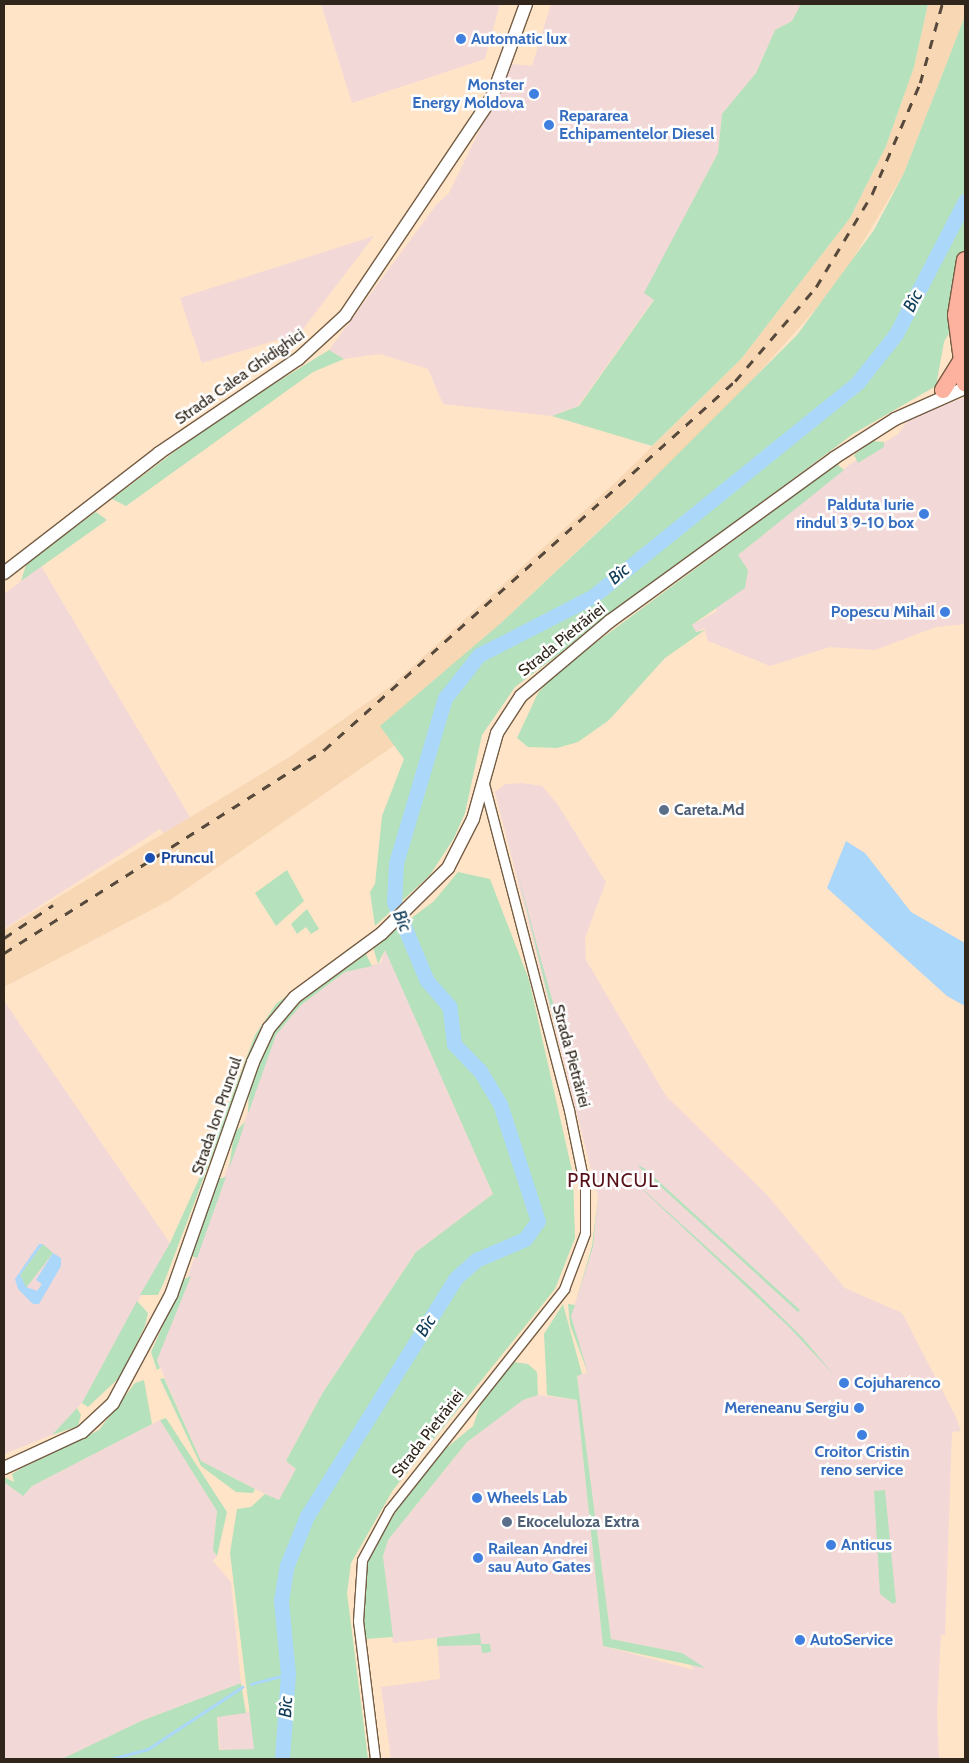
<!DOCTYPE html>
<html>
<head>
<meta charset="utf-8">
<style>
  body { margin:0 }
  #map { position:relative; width:969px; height:1763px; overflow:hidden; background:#ffe4c7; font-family:Cabin,sans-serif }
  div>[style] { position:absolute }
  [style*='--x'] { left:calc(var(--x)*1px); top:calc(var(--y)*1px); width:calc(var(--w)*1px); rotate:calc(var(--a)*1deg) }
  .commercial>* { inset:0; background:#f3d8d8; transform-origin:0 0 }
  .built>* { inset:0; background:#f7d7b4 }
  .green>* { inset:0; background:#b5e1bc }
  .water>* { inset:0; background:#aad7fa }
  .stream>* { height:2.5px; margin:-1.25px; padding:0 1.25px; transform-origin:1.25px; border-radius:1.25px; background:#aad7fa }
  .river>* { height:15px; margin:-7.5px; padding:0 7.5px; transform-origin:7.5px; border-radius:7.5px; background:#aad7fa }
  .roads { filter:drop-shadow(1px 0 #745d44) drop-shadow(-1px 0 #745d44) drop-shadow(0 1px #745d44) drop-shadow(0 -1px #745d44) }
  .street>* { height:9px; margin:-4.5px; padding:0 4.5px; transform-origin:4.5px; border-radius:4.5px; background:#fff }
  .secondary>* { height:12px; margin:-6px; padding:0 6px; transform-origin:6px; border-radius:6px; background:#fff }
  .highway>* { height:16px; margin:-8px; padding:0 8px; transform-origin:8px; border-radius:8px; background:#fcb29e }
  .rail>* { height:2.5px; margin-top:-1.25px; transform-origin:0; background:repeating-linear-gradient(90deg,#56493b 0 9px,transparent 0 18px) }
  .dots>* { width:14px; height:14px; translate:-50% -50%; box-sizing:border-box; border:2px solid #fff; border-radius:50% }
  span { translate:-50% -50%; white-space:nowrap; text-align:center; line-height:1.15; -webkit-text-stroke:5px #fff; paint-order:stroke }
  .shop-label { font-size:16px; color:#366cbe; font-weight:700 }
  .left { translate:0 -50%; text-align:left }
  .right { translate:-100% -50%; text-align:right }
  .street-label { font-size:16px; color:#30261b }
  .service-label { font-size:16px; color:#4e5e75; font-weight:700 }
  .transit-label { font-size:16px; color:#164399; font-weight:700 }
  .water-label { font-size:18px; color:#103c58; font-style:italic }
  .quarter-label { font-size:19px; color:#561118; letter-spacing:1px }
  .frame { position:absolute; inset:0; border:5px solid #30261b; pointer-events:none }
</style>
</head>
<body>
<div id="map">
  <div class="commercial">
    <div style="clip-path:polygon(321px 4px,500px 4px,485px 59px,352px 103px)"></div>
    <div style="clip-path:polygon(551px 4px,801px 4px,792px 21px,775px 30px,756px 73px,722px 114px,718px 153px,645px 293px,654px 299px,578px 406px,552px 416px,443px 404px,428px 369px,380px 354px,344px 359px,329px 350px,436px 205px,449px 193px,512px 64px,532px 66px)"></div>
    <div style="clip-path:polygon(374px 236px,300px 333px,202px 363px,180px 298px)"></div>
    <div style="clip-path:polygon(965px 397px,965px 624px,936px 627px,875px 650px,830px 647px,770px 666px,708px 641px,704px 628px,696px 632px,692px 625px,717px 611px,715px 607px,741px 587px,737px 556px,850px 464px,898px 434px,909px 419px)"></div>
    <div style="clip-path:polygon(41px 566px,190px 817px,164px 833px,160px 829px,4px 929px,4px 594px)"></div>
    <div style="clip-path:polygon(522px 783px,542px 786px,558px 805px,606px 882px,585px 938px,586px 960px,666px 1096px,767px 1195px,845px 1288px,902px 1313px,955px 1415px,961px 1431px,952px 1432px,945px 1635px,941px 1635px,937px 1712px,939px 1759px,391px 1759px,381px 1687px,440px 1679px,437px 1638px,393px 1643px,383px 1556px,388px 1540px,467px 1442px,522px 1400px,538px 1395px,577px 1400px,603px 1646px,694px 1670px,682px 1653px,611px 1639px,577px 1375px,587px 1373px,571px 1316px,593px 1247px,598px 1197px,495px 792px,506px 784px)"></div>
    <div style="clip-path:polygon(385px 949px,493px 1194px,416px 1252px,322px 1394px,286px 1461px,296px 1469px,279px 1501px,201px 1461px,157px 1360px,276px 1035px,301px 1005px,345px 972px,381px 963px)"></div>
    <div style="clip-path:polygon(4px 1001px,170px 1243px,82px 1403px,52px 1435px,4px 1454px)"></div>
    <div style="clip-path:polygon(160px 1420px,217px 1511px,213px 1550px,217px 1556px,213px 1561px,231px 1582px,241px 1683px,141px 1721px,62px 1759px,4px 1759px,4px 1482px,23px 1495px,32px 1486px)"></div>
    <div style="left:251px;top:1712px;width:37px;height:34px;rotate:85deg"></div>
  </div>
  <div class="built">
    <div style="clip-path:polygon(928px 4px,965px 4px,965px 16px,904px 173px,838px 284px,722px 414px,501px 623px,381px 726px,395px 745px,170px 900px,4px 987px,4px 930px,291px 756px,391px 686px,618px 480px,741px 359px,850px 218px,886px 146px,914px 67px)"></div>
  </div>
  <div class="green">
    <div style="clip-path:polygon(801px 4px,928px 4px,914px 67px,886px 146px,850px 218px,741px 359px,652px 446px,552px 416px,579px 406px,654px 300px,644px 293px,718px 153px,722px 114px,756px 73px,775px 30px,792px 21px)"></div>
    <div style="clip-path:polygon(965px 16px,965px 305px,944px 342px,936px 386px,853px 434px,515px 687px,482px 735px,465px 813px,454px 838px,430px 875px,375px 926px,370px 892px,375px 884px,382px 816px,404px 759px,380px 726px,501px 623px,631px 501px,797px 335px,874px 230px,904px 173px)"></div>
    <div style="clip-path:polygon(329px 350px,344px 359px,313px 372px,126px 506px,112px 499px,219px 418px)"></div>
    <div style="clip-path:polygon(872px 441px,884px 442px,884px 447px,858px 463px,854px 455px)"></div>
    <div style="clip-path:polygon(837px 464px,844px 470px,738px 555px,748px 570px,745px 588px,692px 625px,696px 632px,705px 630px,665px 658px,609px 720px,578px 742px,557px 748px,528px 747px,517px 738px,538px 693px,563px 667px)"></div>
    <div style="clip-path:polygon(96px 512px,107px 520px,21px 581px,27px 562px)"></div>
    <div style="clip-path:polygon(287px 870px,304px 901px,276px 926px,255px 893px)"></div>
    <div style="clip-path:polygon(517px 870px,538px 949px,560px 1028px,556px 1029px)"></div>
    <div style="clip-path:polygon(458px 872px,490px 879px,529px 980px,573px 1175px,575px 1238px,555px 1289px,393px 1490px,351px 1563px,347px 1593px,368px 1759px,62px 1759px,141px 1721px,241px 1683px,246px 1713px,217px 1717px,219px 1750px,254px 1749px,230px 1553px,237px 1509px,251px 1507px,265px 1494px,279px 1500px,296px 1469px,286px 1461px,322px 1394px,416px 1252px,493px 1194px,385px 950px,378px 964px,373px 947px,434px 901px)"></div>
    <div style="clip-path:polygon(307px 909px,319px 929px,311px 934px,306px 927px,297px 934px,291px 924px)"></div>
    <div style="clip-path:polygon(365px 952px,372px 966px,345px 972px,301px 1005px,276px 1035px,248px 1114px,249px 1087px,266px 1042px,299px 999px)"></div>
    <div style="clip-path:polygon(306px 981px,273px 1012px,257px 1037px,165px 1280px,158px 1295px,140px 1295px,170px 1243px,207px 1161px,255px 1035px,276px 1004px)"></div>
    <div style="clip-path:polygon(245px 1122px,240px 1138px,229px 1169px,234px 1133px)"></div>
    <div style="clip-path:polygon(614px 1163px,755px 1291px,803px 1338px,834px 1375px,788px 1326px)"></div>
    <div style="clip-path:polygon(637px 1165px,644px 1168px,800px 1310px,798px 1312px)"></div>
    <div style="clip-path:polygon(226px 1177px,197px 1258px,192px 1256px,217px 1179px)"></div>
    <div style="clip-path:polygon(598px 1197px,593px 1247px,576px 1301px,592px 1246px)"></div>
    <div style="clip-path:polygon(43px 1244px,53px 1253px,26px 1288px,20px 1275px)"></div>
    <div style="clip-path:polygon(191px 1276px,157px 1360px,160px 1368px,157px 1370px,151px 1352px,184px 1279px)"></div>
    <div style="clip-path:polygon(137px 1301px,148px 1313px,145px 1326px,120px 1377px,88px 1407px,82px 1403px)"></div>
    <div style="clip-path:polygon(563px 1304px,582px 1374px,577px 1376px,611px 1639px,682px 1653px,705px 1668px,603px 1646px,577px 1400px,547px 1395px,544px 1334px)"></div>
    <div style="clip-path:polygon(568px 1304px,575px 1305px,571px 1316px,588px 1373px,570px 1325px)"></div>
    <div style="clip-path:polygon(513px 1362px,528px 1364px,537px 1372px,538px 1395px,523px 1400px,467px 1442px,388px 1540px,383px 1556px,393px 1637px,366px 1639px,361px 1612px,365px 1561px,406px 1496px,439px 1454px,473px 1426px,480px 1406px)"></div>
    <div style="clip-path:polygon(164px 1378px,201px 1461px,255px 1489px,253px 1493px,236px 1492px,201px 1466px,160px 1379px)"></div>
    <div style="clip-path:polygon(144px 1380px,152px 1424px,32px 1486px,23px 1496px,4px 1482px,4px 1477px,14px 1482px,12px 1474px,22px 1468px,99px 1430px,135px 1383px)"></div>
    <div style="clip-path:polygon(77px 1408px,81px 1415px,78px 1426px,52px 1435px)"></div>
    <div style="clip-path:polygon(166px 1418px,227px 1512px,217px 1556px,213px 1550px,217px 1511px,160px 1420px)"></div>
    <div style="clip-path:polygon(885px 1490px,896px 1602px,893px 1604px,880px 1594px,874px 1491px)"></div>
    <div style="clip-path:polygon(480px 1633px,481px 1644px,490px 1644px,491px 1652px,482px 1653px,481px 1645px,437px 1646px,437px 1638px)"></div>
  </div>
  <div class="water">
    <div style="clip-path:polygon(846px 841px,865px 853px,911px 912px,965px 943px,965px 1006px,947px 996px,827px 888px)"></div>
    <div style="clip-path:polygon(39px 1244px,43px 1244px,20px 1275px,26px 1287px,37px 1291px,42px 1284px,36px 1280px,53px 1253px,61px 1258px,61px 1266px,39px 1304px,33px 1304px,18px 1289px,15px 1279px)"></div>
  </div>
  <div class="stream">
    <div style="--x:251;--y:1684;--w:38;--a:-15"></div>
    <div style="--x:111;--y:1759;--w:38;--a:-15"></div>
    <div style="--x:148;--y:1749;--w:113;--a:-33.4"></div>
  </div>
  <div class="river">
    <div style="--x:282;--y:1759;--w:85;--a:-86"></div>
    <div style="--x:288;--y:1674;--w:73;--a:-95.5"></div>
    <div style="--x:281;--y:1601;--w:36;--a:-81"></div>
    <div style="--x:287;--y:1565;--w:53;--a:-67.8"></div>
    <div style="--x:307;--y:1516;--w:281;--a:-58"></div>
    <div style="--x:456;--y:1278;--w:27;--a:-42"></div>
    <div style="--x:476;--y:1260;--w:53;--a:-23.2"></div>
    <div style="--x:525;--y:1239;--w:22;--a:-54"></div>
    <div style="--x:538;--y:1221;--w:123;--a:-108"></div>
    <div style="--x:500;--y:1104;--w:39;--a:-121"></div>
    <div style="--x:480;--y:1071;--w:37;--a:-134"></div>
    <div style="--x:454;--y:1044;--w:38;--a:-97"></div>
    <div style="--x:449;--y:1006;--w:33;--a:-131"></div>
    <div style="--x:427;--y:981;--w:86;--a:-112.7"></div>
    <div style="--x:394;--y:902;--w:39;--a:-87"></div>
    <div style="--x:396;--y:863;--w:172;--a:-73.5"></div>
    <div style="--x:445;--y:698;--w:55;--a:-51.7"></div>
    <div style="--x:479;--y:655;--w:127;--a:-27.2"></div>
    <div style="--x:592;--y:597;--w:342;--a:-38.9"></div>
    <div style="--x:858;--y:382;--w:61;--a:-51.6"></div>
    <div style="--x:896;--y:334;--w:150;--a:-62.6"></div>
  </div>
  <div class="roads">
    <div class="street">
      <div style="--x:375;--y:1759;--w:139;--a:-97"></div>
      <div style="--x:358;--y:1621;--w:61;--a:-86.2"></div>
      <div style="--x:362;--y:1560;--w:57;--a:-61.6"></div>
      <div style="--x:389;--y:1510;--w:282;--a:-51.6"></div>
      <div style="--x:564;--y:1289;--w:60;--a:-69.4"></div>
      <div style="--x:585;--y:1233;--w:45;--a:-90"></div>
      <div style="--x:585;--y:1188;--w:80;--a:-101.6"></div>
      <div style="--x:569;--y:1110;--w:337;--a:-104.6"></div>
    </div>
    <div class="secondary">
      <div style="--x:4;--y:573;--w:196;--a:-37.7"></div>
      <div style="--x:159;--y:453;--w:168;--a:-34.1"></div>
      <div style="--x:298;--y:359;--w:64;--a:-42.5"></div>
      <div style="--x:345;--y:316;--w:264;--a:-56.1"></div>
      <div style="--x:492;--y:97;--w:99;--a:-69.9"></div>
      <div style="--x:4;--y:1468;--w:86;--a:-24.8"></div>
      <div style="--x:82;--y:1432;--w:42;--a:-43.1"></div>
      <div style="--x:113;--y:1403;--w:123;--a:-61.8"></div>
      <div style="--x:171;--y:1295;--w:247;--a:-70.6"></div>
      <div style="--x:253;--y:1062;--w:38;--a:-65"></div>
      <div style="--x:269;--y:1028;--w:40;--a:-50"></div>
      <div style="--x:295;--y:997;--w:108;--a:-36.3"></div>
      <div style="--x:382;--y:933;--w:93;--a:-44.6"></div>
      <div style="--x:448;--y:868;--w:55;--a:-63"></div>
      <div style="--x:473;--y:819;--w:89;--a:-74.4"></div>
      <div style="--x:497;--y:733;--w:44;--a:-57"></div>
      <div style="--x:521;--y:696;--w:116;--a:-40.1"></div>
      <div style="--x:610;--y:621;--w:277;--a:-36"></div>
      <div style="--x:834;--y:458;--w:72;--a:-32.6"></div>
      <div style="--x:895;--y:419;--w:77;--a:-23.9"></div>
    </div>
    <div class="highway">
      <div style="--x:965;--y:260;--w:56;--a:99.3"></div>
      <div style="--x:956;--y:315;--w:69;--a:82.5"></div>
      <div style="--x:943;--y:390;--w:32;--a:-58"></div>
    </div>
  </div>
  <div class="rail">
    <div style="--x:4;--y:938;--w:59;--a:-34"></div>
    <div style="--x:4;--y:953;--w:379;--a:-32.4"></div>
    <div style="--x:324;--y:750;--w:552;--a:-41.92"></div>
    <div style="--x:735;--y:381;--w:124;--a:-49.2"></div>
    <div style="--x:816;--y:287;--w:109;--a:-58.9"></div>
    <div style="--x:872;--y:194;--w:121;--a:-66.6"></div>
    <div style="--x:920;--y:83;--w:82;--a:-74.4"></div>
  </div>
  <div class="dots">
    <div style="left:461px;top:39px;background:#3f7fe0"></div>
    <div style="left:534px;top:94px;background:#3f7fe0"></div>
    <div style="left:549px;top:125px;background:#3f7fe0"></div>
    <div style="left:924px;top:514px;background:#3f7fe0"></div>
    <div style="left:945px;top:612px;background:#3f7fe0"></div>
    <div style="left:664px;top:810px;background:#5c6f8a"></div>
    <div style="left:150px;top:858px;background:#1a4fb4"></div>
    <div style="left:844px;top:1383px;background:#3f7fe0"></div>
    <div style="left:859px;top:1408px;background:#3f7fe0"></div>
    <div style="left:862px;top:1435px;background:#3f7fe0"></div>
    <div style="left:477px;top:1498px;background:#3f7fe0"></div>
    <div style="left:507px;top:1522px;background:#5c6f8a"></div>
    <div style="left:831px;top:1545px;background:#3f7fe0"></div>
    <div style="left:478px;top:1558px;background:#3f7fe0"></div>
    <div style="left:800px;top:1640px;background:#3f7fe0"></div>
  </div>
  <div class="shop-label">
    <span class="left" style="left:471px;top:39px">Automatic lux</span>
    <span class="right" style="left:524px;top:94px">Monster<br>Energy Moldova</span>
    <span class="left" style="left:559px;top:125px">Repararea<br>Echipamentelor Diesel</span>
    <span class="right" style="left:914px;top:514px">Palduta Iurie<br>rindul 3 9-10 box</span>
    <span class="right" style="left:935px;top:612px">Popescu Mihail</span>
    <span class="left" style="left:854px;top:1383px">Cojuharenco</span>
    <span class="right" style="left:849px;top:1408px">Mereneanu Sergiu</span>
    <span style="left:862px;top:1461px">Croitor Cristin<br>reno service</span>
    <span class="left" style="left:487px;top:1498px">Wheels Lab</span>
    <span class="left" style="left:841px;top:1545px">Anticus</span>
    <span class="left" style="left:488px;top:1558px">Railean Andrei<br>sau Auto Gates</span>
    <span class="left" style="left:810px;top:1640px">AutoService</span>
  </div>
  <div class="street-label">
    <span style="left:240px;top:377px;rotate:-35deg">Strada Calea Ghidighici</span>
    <span style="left:562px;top:640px;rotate:-39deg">Strada Pietrăriei</span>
    <span style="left:571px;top:1056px;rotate:75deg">Strada Pietrăriei</span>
    <span style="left:217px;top:1116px;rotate:-71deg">Strada Ion Pruncul</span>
    <span style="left:428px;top:1434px;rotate:-52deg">Strada Pietrăriei</span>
  </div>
  <div class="service-label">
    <span class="left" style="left:674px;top:810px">Careta.Md</span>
    <span class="left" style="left:517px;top:1522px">Eкoceluloza Extra</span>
  </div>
  <div class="transit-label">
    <span class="left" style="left:161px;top:858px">Pruncul</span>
  </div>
  <div class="water-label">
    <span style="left:913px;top:301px;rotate:-63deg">Bîc</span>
    <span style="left:619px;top:574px;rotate:-40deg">Bîc</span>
    <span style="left:402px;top:921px;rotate:67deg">Bîc</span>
    <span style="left:426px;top:1326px;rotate:-58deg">Bîc</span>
    <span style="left:286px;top:1707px;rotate:-86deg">Bîc</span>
  </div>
  <div class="quarter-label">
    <span style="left:613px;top:1181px">PRUNCUL</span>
  </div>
  <div class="frame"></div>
</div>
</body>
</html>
